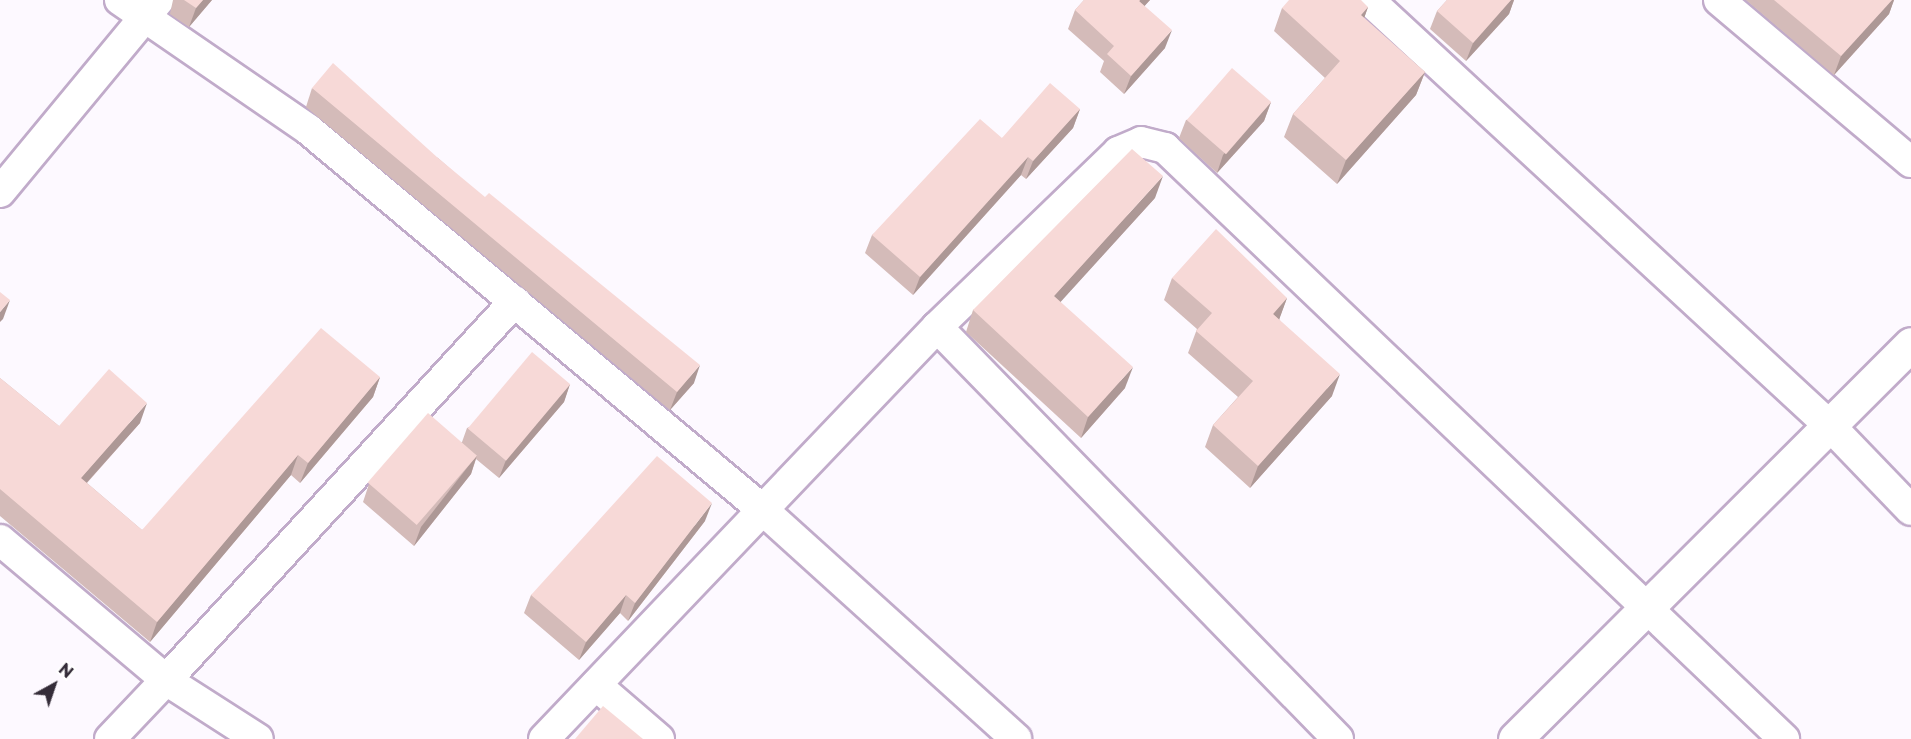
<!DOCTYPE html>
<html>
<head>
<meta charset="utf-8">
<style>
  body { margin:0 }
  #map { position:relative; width:1911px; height:739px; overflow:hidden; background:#fdf9ff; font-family:Montserrat,sans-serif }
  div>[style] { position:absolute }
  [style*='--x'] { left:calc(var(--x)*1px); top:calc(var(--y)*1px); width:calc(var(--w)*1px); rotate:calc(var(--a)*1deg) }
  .roads { filter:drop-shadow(2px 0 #c1abca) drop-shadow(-2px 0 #c1abca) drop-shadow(0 2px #c1abca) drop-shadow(0 -2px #c1abca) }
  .minor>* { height:30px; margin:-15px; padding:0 15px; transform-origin:15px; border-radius:15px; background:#fff }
  .tertiary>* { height:33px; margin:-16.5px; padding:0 16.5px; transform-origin:16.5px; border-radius:16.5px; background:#fff }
  .wall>* { inset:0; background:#d4bbb9 }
  .shaded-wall>* { inset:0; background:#ad9896 }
  .building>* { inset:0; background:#f7d9d7; transform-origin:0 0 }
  span { translate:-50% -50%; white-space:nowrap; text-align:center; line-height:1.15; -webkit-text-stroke:5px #fff; paint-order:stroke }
  .north { position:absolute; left:24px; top:655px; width:60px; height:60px; -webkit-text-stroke:4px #fff; paint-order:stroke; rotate:40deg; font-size:16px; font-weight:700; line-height:24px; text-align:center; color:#352d39 }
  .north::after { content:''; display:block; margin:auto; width:21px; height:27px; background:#352d39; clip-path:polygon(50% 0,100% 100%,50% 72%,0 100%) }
</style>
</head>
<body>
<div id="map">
  <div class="roads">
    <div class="minor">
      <div style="--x:120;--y:0;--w:229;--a:34.5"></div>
      <div style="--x:309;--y:130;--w:593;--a:39.94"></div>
      <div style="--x:764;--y:511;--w:340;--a:42.1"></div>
      <div style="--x:1369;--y:0;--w:629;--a:42.75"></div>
      <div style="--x:1831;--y:427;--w:115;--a:46.1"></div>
      <div style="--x:1719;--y:0;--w:251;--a:40.2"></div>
      <div style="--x:0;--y:192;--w:249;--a:-50.4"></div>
      <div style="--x:937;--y:327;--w:252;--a:-44"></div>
      <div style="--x:1118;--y:152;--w:25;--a:-23"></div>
      <div style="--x:1141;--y:142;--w:25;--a:14"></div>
      <div style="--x:1165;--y:148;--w:856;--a:43.67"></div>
      <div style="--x:0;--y:540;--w:217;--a:40.1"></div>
      <div style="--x:166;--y:680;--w:515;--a:-47.36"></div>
      <div style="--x:596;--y:685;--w:83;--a:40.6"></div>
      <div style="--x:110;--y:739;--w:81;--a:-46.5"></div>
      <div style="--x:166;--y:680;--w:109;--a:32.7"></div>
      <div style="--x:544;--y:739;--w:569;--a:-46.35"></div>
      <div style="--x:937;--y:327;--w:575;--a:45.78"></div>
    </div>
    <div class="tertiary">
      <div style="--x:1515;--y:739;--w:559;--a:-44.93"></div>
    </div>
  </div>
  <div class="wall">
    <div style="clip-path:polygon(173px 0,212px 0,189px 27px,170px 14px)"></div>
    <div style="clip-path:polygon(1084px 0,1150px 0,1144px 6px,1165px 48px,1124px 94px,1100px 72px,1104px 61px,1068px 29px,1075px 10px)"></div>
    <div style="clip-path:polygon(1447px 0,1514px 0,1509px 14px,1466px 61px,1430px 29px,1437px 11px)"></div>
    <div style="clip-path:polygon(1746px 0,1894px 0,1889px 14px,1834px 75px)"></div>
    <div style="clip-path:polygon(1368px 7px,1364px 18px,1425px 72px,1416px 95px,1337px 184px,1284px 137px,1293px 114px,1325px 78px,1274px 31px,1282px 8px)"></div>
    <div style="clip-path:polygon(312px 88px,438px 158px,694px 383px,670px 410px,306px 107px)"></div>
    <div style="clip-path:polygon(1271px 102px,1264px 121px,1217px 173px,1179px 138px,1186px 120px)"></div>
    <div style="clip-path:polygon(1080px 109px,1073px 128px,1026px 179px,1021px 175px,913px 295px,865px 253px,872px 235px,1002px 138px)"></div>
    <div style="clip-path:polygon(1155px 198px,1060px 302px,1125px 388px,1081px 438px,966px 332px,973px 310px)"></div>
    <div style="clip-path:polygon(1172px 278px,1287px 298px,1279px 319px,1332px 396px,1250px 488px,1205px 447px,1213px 425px,1238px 397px,1188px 353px,1197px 329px,1164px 300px)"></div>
    <div style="clip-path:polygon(380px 377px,373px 397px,300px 483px,291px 475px,150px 642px,0 516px,0 378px,59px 426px,140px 423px,87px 483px,142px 530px)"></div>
    <div style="clip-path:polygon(570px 384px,564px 402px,499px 478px,476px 459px,471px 474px,414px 546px,363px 502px,369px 484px,462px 442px,467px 428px)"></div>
    <div style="clip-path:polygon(705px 521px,628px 621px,620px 613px,579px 660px,524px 613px,531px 595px)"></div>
  </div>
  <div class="shaded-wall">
    <div style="clip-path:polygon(203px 0,212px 0,189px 27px,196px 8px)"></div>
    <div style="clip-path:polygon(1140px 0,1150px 0,1132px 20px)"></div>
    <div style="clip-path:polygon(1511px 0,1514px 0,1509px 14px,1466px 61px,1473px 43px)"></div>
    <div style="clip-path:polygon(1892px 0,1894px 0,1889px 14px,1834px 75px,1841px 56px)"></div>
    <div style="clip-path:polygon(1368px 7px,1360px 30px,1361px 15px)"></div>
    <div style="clip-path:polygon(1172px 30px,1165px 48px,1124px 94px,1131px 76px)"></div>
    <div style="clip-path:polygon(1425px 72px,1416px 95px,1337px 184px,1346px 160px)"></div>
    <div style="clip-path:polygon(1271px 102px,1264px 121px,1217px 173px,1223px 155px)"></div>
    <div style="clip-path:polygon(1080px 109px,1073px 128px,1026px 179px,1033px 161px)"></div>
    <div style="clip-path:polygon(1028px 157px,1021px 175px,913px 295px,920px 277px)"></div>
    <div style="clip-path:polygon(1163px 176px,1155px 198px,1046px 318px,1054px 296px)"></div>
    <div style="clip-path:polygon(1287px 298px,1279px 320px,1273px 314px)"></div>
    <div style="clip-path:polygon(10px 300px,3px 319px,0 322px,0 312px)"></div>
    <div style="clip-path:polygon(700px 365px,694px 383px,670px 410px,677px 392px)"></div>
    <div style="clip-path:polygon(1133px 367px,1125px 388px,1081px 438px,1088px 417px)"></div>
    <div style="clip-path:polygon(1340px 374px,1332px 396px,1250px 488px,1258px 466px)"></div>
    <div style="clip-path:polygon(380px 377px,373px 397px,300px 483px,308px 463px)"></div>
    <div style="clip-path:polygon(570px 384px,564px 402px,499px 478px,506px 460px)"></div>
    <div style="clip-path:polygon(147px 403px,140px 423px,73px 498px,81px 478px)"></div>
    <div style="clip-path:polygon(298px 455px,291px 475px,150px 642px,157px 622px)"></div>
    <div style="clip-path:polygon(477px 455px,471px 474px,414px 546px,421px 527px)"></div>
    <div style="clip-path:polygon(712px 503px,705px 521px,628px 621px,635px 603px)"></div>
    <div style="clip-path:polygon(626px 595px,620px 613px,579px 660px,586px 642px)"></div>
  </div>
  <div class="building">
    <div style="clip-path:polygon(184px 0,203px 0,196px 8px)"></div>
    <div style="clip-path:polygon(1084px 0,1140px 0,1139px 1px,1172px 30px,1131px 76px,1107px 54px,1114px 46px,1075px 10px)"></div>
    <div style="clip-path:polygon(1289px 0,1361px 0,1368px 7px,1361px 15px,1425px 72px,1346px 160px,1293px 114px,1340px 61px,1282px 8px)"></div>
    <div style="clip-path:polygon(1447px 0,1511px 0,1473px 43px,1437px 11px)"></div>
    <div style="clip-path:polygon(1774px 0,1892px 0,1841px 56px)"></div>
    <div style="clip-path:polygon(333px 63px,438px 158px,485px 197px,489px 193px,700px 365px,677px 392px,312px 88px)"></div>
    <div style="left:1232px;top:68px;width:52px;height:69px;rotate:41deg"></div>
    <div style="clip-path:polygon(1050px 83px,1080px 109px,1033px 161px,1028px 157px,920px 277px,872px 235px,980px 119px,1002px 138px)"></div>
    <div style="clip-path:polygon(1132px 149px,1163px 176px,1054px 296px,1133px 367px,1088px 417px,973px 310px)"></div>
    <div style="clip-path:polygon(1216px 229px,1287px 298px,1273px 314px,1340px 374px,1258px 466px,1213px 425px,1253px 381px,1196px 331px,1212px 313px,1172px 278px)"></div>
    <div style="clip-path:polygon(0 292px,10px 300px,0 312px)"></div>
    <div style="clip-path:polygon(321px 328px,380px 377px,308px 463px,298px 455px,157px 622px,0 489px,0 378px,59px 426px,109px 369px,147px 403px,81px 478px,142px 530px)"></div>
    <div style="left:532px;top:352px;width:50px;height:100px;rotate:40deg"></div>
    <div style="left:428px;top:413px;width:65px;height:92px;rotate:41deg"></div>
    <div style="clip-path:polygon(657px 456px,712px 503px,635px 603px,626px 595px,586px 642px,531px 595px)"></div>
    <div style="clip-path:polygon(603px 706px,643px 739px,575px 739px)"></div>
  </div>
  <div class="north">N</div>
</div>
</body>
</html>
